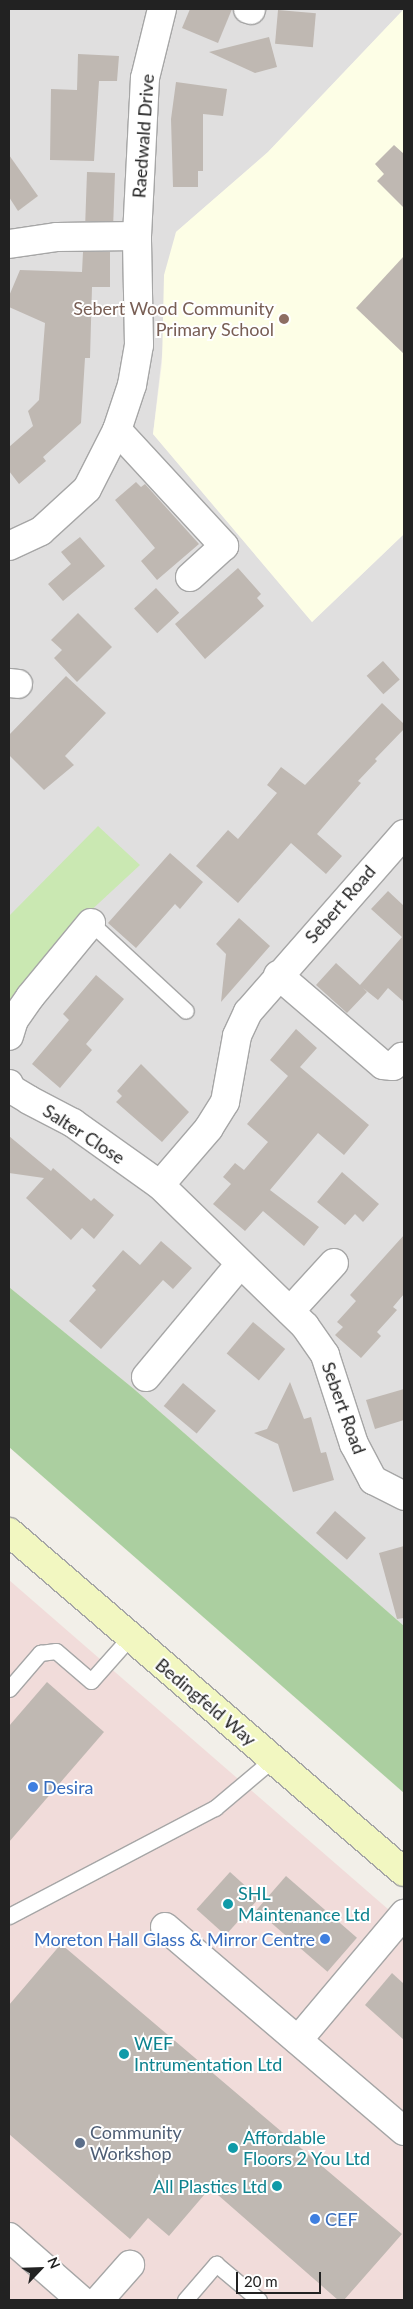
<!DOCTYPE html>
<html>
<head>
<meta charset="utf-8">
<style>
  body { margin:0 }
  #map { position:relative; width:413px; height:2309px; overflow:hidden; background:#f2efe9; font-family:Lato,sans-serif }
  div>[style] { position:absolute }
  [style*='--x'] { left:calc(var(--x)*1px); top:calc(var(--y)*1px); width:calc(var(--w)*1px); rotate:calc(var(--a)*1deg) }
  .residential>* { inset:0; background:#e0dfdf }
  .commercial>* { inset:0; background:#f1dcda }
  .education>* { inset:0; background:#fdfee6 }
  .grass>* { inset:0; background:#cae8b2 }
  .forest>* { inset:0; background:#abcfa0 }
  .building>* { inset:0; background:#bfb8b2; transform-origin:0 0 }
  .roads { filter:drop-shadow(1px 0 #a6a6a6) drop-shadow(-1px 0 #a6a6a6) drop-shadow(0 1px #a6a6a6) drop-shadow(0 -1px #a6a6a6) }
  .lane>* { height:15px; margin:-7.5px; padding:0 7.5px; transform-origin:7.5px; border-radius:7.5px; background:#fff }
  .street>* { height:28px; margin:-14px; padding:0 14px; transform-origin:14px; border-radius:14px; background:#fff }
  .secondary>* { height:28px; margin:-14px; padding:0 14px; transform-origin:14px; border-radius:14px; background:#f2f7c1 }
  .dots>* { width:14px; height:14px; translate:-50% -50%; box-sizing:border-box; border:2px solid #fff; border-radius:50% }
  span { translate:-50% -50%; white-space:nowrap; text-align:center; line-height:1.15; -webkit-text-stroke:4px #fff; paint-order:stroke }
  .street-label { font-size:18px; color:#222 }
  .education-label { font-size:18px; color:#785e54 }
  .right { translate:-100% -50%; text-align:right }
  .shop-label { font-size:18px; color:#366cbe }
  .left { translate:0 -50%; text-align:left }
  .culture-label { font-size:18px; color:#0d838f }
  .service-label { font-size:18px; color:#4e5e75 }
  .frame { position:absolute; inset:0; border:10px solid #222; pointer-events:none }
  .north { position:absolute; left:15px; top:2244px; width:50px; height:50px; -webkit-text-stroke:4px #fff; paint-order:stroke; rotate:66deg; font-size:14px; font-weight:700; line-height:20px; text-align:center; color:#222 }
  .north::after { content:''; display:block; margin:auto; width:18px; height:22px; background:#222; clip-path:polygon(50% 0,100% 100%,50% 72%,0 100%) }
  .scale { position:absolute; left:236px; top:2272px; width:85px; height:22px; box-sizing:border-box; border:2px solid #222; border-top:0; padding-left:6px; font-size:15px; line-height:18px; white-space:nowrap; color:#222; -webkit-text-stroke:4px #fff; paint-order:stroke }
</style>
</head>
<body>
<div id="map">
  <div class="residential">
    <div style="clip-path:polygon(9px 9px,404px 9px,268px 152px,176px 232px,153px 434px,312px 622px,404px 534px,404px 1626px,134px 1389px,9px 1287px)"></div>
  </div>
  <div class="commercial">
    <div style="clip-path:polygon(9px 1580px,404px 1923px,404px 2300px,9px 2300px)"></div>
  </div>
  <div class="education">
    <div style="clip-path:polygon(404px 9px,404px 534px,312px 622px,153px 434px,162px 363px,164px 275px,176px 232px,268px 152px)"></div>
  </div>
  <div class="grass">
    <div style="clip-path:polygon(98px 826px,140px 865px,72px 928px,9px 1005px,9px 916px)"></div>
  </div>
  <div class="forest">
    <div style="clip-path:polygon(9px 1287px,134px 1389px,404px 1626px,404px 1793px,9px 1447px)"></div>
  </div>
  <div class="building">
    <div style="clip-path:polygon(190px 9px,232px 9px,218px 43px,182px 28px)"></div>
    <div style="left:278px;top:10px;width:38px;height:34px;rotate:5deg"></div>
    <div style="clip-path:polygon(269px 37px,277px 67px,255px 73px,209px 52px)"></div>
    <div style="clip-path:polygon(78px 54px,119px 56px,117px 81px,99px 81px,94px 161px,50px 160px,51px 89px,77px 90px)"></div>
    <div style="clip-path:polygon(176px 82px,227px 89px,223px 116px,203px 114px,203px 171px,198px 171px,198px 187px,173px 187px,171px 119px)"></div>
    <div style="clip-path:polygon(394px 145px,404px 154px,404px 208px,377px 181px,384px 174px,375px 164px)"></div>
    <div style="clip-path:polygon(9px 155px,38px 196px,18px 211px,9px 197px)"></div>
    <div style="left:87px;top:172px;width:28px;height:49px;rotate:2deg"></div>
    <div style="clip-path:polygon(83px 252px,110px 252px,110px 287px,92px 287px,90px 358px,85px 358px,81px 423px,43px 457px,46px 461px,19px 484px,9px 471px,9px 447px,33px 426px,28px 411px,39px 400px,45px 323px,9px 307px,9px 296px,20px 270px,82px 272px)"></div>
    <div style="clip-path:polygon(404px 256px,404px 354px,356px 308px)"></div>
    <div style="clip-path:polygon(136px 482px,141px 487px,145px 484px,199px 544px,157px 580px,141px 561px,155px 548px,115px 500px)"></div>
    <div style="clip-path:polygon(80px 537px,105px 566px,63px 601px,48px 584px,71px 564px,61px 552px)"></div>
    <div style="clip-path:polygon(238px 568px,261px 594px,257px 598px,264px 606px,205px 659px,175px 624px)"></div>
    <div style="left:156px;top:588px;width:34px;height:30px;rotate:47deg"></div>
    <div style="clip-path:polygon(78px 613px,112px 647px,77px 682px,54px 658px,62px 650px,51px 640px)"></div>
    <div style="left:383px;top:661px;width:25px;height:22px;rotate:48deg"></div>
    <div style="clip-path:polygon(66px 676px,106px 713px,65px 756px,74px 765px,44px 790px,9px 755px,9px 735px)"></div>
    <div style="clip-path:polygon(382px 703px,404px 724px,404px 729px,375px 759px,377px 761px,358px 781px,361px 783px,317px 834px,342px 856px,326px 874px,291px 843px,238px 903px,196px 866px,228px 830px,238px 839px,277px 793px,267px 785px,281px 767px,305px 785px)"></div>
    <div style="clip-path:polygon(170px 853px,203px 882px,180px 909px,175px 904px,136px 948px,108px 923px)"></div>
    <div style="clip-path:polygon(388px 891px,404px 906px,404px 1002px,388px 988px,378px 1000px,363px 988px,367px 992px,347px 1013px,316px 985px,336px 963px,360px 985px,402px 937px,371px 909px)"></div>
    <div style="clip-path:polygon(239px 918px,270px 946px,221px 1002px,226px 954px,216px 944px)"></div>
    <div style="clip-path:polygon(96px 975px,124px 999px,86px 1044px,92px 1050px,60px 1088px,32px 1064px,69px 1020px,63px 1014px)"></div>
    <div style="clip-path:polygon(296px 1029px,317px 1048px,300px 1067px,369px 1125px,344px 1155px,318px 1133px,270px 1190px,319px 1227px,304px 1246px,263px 1211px,245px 1231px,213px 1204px,231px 1184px,223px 1177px,235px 1163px,244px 1170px,268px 1142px,247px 1124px,288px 1076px,270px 1060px)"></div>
    <div style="clip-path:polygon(141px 1064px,189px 1112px,162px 1142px,116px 1102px,122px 1096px,117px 1091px)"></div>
    <div style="clip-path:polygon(9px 1136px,51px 1171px,53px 1168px,91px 1201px,94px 1198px,114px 1215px,94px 1239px,82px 1228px,71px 1240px,26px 1198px,44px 1178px,9px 1173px)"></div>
    <div style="clip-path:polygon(342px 1172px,379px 1204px,363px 1222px,355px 1214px,345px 1225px,317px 1202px)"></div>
    <div style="clip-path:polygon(404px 1235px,404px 1294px,393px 1307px,397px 1310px,377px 1332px,381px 1336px,361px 1358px,335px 1335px,343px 1327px,337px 1322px,356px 1301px,350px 1295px)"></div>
    <div style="clip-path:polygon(161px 1241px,192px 1268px,173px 1289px,163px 1280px,101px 1349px,69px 1321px,96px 1290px,92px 1286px,123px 1250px,140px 1265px)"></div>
    <div style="left:253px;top:1322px;width:42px;height:41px;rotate:40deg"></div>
    <div style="clip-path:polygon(290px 1382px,304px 1419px,311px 1417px,321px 1453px,326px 1452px,334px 1480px,293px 1492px,278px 1444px,254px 1433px,267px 1429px)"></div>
    <div style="left:183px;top:1383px;width:43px;height:30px;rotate:40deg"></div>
    <div style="clip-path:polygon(404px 1389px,404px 1420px,375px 1429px,366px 1400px)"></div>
    <div style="left:335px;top:1511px;width:41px;height:29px;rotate:41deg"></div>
    <div style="clip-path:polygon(404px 1546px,404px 1618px,397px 1619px,379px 1553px)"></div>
    <div style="clip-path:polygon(47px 1682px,104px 1732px,9px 1842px,9px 1726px)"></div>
    <div style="left:230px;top:1872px;width:39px;height:50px;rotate:42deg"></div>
    <div style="left:286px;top:1876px;width:94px;height:45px;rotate:41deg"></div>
    <div style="clip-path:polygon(61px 1944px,402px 2234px,344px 2300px,338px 2300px,210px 2188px,169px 2236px,148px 2218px,130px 2239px,9px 2134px,9px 2005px)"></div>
    <div style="clip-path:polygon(392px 1973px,404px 1984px,404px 2040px,365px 2005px)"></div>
  </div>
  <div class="roads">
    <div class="lane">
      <div style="--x:91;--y:923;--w:129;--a:42.8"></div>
      <div style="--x:9;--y:1689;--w:48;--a:-49.3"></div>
      <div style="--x:40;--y:1653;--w:16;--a:-7"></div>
      <div style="--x:56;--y:1651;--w:46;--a:40.6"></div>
      <div style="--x:91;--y:1681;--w:59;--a:-48.4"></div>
      <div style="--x:9;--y:1916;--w:233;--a:-27.7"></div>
      <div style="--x:215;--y:1808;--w:76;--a:-40.2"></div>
      <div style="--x:185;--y:2300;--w:48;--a:-49.3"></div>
      <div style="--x:216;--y:2264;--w:56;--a:39.9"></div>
    </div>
    <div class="street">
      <div style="--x:248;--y:9;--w:3;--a:18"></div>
      <div style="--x:9;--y:244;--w:49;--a:-8.3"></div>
      <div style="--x:57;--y:237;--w:80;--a:-0.7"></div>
      <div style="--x:117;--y:430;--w:158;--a:47.3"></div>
      <div style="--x:224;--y:546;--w:46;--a:137.6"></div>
      <div style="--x:9;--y:546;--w:35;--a:-25"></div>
      <div style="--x:41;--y:531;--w:62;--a:-42.4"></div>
      <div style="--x:87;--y:489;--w:66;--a:-63"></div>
      <div style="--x:117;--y:430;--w:47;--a:-71.6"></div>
      <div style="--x:132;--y:385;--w:41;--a:-80.1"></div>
      <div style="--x:139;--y:345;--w:109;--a:-91.1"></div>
      <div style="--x:137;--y:236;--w:158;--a:-87.1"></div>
      <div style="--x:145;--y:78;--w:71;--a:-76.2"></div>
      <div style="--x:9;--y:683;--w:9;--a:6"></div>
      <div style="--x:404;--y:834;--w:237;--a:131.2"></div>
      <div style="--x:248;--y:1012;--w:26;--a:115"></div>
      <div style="--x:237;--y:1036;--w:67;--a:100.3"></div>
      <div style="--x:225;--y:1102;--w:31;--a:122"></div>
      <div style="--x:209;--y:1128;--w:75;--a:130.7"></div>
      <div style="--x:160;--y:1185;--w:202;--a:44.2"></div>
      <div style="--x:305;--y:1326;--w:35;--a:55"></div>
      <div style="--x:325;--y:1355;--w:94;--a:72"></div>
      <div style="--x:354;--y:1444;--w:41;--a:62.2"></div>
      <div style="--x:373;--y:1480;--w:35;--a:27"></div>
      <div style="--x:278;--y:975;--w:138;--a:40.6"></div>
      <div style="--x:383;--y:1065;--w:10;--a:6"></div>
      <div style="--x:393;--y:1066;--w:13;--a:-45"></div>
      <div style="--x:9;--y:1036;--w:17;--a:-73"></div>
      <div style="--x:14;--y:1020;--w:28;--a:-55"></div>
      <div style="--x:30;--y:997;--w:96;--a:-50.5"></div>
      <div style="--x:9;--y:1084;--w:5;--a:68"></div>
      <div style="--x:11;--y:1089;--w:21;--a:31"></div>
      <div style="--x:29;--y:1100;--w:50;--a:27.6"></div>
      <div style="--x:73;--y:1123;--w:107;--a:35.5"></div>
      <div style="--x:290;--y:1311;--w:65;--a:-47.5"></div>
      <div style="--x:146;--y:1377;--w:147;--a:-50.2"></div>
      <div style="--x:165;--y:1927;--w:314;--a:40.5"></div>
      <div style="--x:298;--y:2040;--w:165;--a:-49.9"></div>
      <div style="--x:9;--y:2237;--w:96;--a:41.2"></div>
      <div style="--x:99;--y:2300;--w:47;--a:-48.5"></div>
    </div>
    <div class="secondary">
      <div style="--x:9;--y:1532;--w:521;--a:40.72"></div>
    </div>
  </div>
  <div class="dots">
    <div style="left:284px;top:319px;background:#8d6e63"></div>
    <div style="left:33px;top:1787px;background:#3f7fe0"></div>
    <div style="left:228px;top:1904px;background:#0f9aa8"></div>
    <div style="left:325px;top:1939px;background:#3f7fe0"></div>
    <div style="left:124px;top:2054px;background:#0f9aa8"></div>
    <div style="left:80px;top:2143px;background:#5c6f8a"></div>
    <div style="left:233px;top:2148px;background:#0f9aa8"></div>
    <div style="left:277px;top:2186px;background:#0f9aa8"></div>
    <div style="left:315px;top:2219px;background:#3f7fe0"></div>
  </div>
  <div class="street-label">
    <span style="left:143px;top:136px;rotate:-86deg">Raedwald Drive</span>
    <span style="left:340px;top:904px;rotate:-49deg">Sebert Road</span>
    <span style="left:84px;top:1134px;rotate:33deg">Salter Close</span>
    <span style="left:344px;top:1408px;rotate:70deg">Sebert Road</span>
    <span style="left:206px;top:1702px;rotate:40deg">Bedingfeld Way</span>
  </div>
  <div class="education-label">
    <span class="right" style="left:274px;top:319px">Sebert Wood Community<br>Primary School</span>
  </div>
  <div class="shop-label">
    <span class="left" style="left:43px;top:1787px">Desira</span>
    <span class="right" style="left:315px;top:1939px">Moreton Hall Glass &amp; Mirror Centre</span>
    <span class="left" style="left:325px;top:2219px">CEF</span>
  </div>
  <div class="culture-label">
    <span class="left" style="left:238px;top:1904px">SHL<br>Maintenance Ltd</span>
    <span class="left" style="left:134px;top:2054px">WEF<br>Intrumentation Ltd</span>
    <span class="left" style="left:243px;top:2148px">Affordable<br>Floors 2 You Ltd</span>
    <span class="right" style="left:267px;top:2186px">All Plastics Ltd</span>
  </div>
  <div class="service-label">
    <span class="left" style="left:90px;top:2143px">Community<br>Workshop</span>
  </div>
  <div class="frame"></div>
  <div class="north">N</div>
  <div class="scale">20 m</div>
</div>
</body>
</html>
